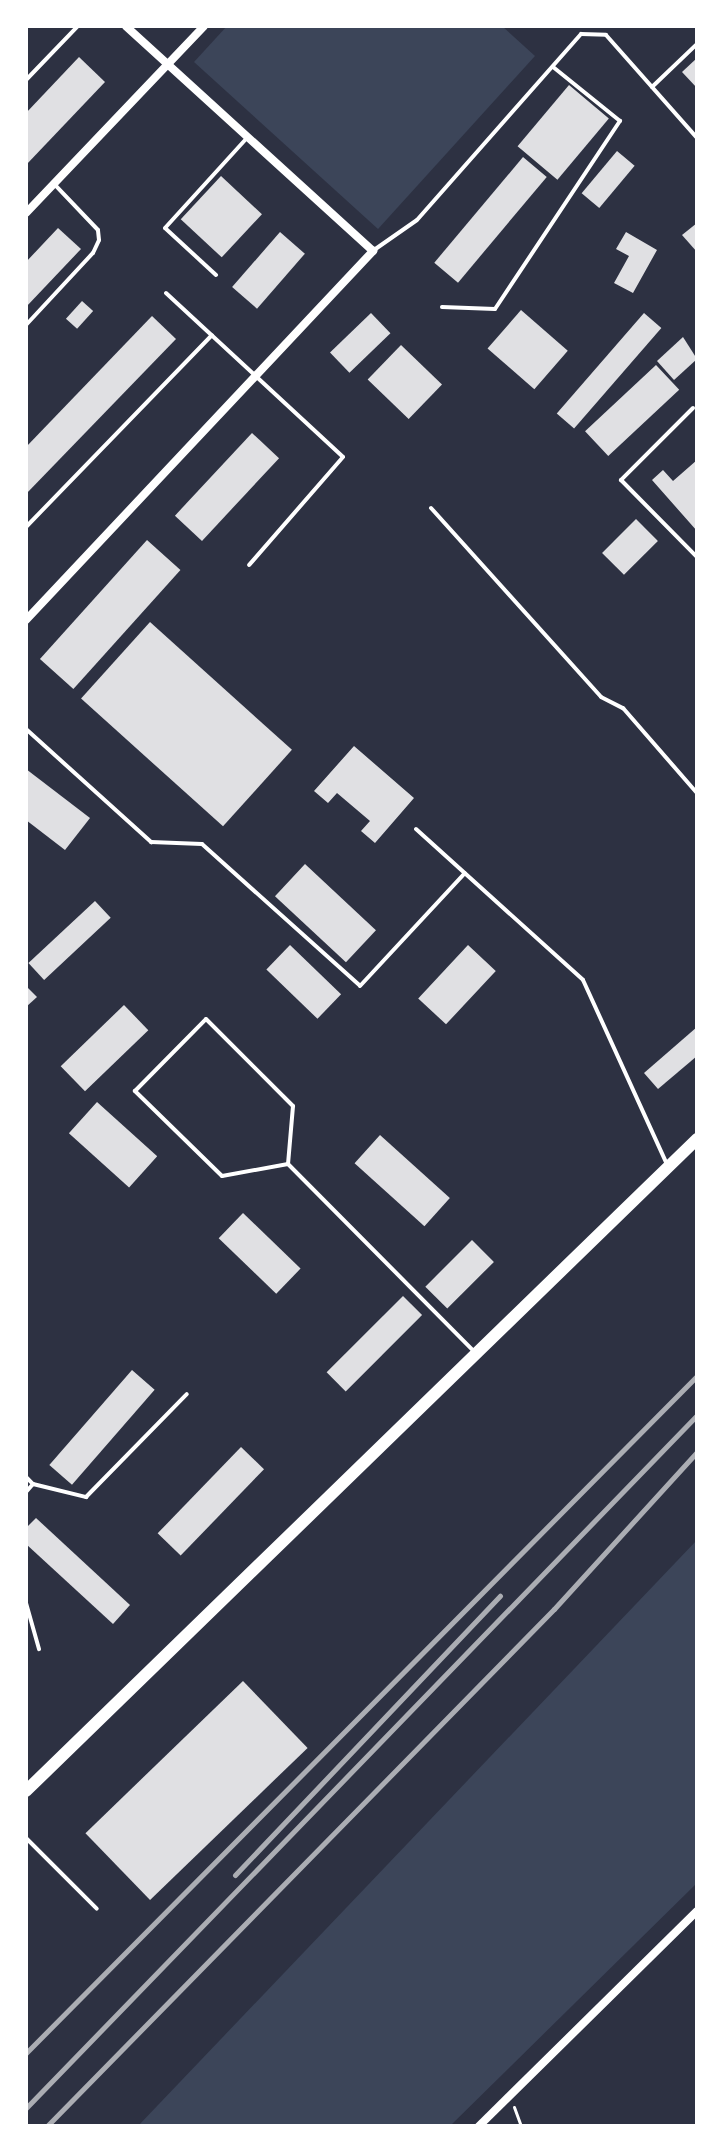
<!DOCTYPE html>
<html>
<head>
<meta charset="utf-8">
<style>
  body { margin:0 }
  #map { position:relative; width:723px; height:2152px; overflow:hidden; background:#2d3142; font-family:"Open Sans",sans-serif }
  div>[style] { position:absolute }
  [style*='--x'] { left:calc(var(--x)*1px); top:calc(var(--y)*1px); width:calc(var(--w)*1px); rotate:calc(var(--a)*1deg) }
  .green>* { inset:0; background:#3c4559 }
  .building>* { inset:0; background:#e0e0e3; transform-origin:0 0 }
  .path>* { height:3px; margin:-1.5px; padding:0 1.5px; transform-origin:1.5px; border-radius:1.5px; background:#fff }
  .service>* { height:4px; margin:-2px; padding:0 2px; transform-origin:2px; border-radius:2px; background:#fff }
  .minor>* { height:8px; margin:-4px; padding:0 4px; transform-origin:4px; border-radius:4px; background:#fff }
  .primary>* { height:12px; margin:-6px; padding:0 6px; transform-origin:6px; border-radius:6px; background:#fff }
  .rail>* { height:5px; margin:-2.5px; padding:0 2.5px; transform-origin:2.5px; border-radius:2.5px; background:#abadb3 }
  span { translate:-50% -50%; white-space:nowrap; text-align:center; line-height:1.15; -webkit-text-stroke:6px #fff; paint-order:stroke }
  .frame { position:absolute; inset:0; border:28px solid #fff; pointer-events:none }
</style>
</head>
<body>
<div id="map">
  <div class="green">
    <div style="clip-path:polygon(227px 26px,502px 26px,535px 56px,378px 229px,194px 62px)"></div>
    <div style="clip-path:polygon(697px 1540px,697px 1883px,450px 2126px,138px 2126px)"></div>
  </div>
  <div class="building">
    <div style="clip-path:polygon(79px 57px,105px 82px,26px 165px,26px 113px)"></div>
    <div style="clip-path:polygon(697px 58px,697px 88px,682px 72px)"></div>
    <div style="left:569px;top:85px;width:52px;height:80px;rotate:40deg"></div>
    <div style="left:617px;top:151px;width:23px;height:55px;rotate:40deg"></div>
    <div style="left:523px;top:157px;width:31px;height:138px;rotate:40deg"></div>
    <div style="left:221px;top:176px;width:56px;height:59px;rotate:43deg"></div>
    <div style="clip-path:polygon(697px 223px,697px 252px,682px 235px)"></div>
    <div style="clip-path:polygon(58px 228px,81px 249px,26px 307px,26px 262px)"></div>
    <div style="left:280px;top:232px;width:33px;height:73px;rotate:41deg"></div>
    <div style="clip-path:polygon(626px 232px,657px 250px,633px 293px,614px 283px,629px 256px,616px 249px)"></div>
    <div style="left:82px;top:301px;width:15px;height:24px;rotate:42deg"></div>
    <div style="left:521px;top:310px;width:62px;height:51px;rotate:41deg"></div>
    <div style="left:371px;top:313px;width:28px;height:57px;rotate:46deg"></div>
    <div style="left:644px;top:313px;width:23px;height:133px;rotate:41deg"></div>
    <div style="clip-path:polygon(152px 316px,176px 339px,26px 494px,26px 447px)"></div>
    <div style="clip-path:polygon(683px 337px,697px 359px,674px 380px,657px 361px)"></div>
    <div style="left:401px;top:345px;width:57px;height:48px;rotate:44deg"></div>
    <div style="left:656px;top:365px;width:34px;height:97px;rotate:47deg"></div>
    <div style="left:252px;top:433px;width:37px;height:113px;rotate:43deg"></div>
    <div style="clip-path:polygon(697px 460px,697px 531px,652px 480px,663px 470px,673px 481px)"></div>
    <div style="left:636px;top:519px;width:31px;height:48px;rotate:45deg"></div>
    <div style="left:147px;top:540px;width:45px;height:160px;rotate:42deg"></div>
    <div style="left:150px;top:622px;width:191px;height:103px;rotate:42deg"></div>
    <div style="clip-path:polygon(354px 746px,414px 798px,375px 843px,361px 831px,370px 821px,337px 793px,328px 803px,314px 791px)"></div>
    <div style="clip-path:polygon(26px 769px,90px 818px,65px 850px,26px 820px)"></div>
    <div style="left:305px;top:864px;width:97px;height:44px;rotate:43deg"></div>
    <div style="left:95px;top:901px;width:23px;height:91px;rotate:47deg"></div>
    <div style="left:290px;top:945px;width:71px;height:34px;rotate:44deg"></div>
    <div style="left:468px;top:945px;width:38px;height:73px;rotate:43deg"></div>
    <div style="clip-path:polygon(26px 986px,37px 997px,26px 1007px)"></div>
    <div style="left:124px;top:1005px;width:35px;height:88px;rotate:46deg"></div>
    <div style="clip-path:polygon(697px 1027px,697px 1056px,658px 1089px,644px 1073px)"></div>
    <div style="left:97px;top:1102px;width:81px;height:42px;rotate:42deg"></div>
    <div style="left:380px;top:1135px;width:94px;height:38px;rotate:42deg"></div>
    <div style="left:243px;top:1213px;width:80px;height:35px;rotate:44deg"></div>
    <div style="left:472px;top:1240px;width:31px;height:66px;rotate:45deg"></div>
    <div style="left:403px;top:1296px;width:27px;height:108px;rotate:45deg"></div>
    <div style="left:132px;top:1370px;width:30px;height:126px;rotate:41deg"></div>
    <div style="left:241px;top:1447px;width:32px;height:120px;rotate:44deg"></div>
    <div style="clip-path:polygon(36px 1518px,130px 1605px,113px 1624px,26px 1544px,26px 1528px)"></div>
    <div style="left:243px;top:1681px;width:93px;height:219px;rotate:46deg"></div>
  </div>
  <div class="path">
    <div style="--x:514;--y:2107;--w:20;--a:70"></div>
  </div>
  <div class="service">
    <div style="--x:26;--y:80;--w:75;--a:-46.1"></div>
    <div style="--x:652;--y:87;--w:62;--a:-43.7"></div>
    <div style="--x:374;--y:250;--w:52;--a:-34.9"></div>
    <div style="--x:417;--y:220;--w:248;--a:-48.6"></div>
    <div style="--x:581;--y:34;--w:25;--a:2"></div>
    <div style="--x:606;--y:35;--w:137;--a:48.5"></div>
    <div style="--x:216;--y:275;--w:69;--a:-137.3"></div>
    <div style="--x:165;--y:228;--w:122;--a:-47.7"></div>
    <div style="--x:166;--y:293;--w:241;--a:42.8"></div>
    <div style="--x:343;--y:457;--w:143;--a:131"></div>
    <div style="--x:442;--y:307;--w:53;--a:2.2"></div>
    <div style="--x:495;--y:309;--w:226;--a:-56.4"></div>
    <div style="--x:620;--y:121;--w:86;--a:-141.1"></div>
    <div style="--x:26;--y:325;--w:98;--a:-47.1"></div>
    <div style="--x:93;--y:253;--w:14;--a:-65"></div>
    <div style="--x:99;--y:240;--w:10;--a:-96"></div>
    <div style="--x:98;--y:230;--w:64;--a:-133.7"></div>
    <div style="--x:693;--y:408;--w:102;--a:135"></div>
    <div style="--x:621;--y:480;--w:108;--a:45.4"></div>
    <div style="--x:431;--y:508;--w:254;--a:48"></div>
    <div style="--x:601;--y:697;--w:25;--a:27"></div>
    <div style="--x:623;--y:708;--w:113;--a:49"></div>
    <div style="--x:26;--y:527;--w:267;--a:-45.9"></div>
    <div style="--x:26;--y:729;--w:169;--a:42.1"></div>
    <div style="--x:151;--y:842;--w:51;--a:2.2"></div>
    <div style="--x:202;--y:844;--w:212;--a:41.9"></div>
    <div style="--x:360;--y:986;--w:154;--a:-47.1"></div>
    <div style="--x:416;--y:829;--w:225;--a:42.1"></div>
    <div style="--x:583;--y:980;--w:202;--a:65.5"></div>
    <div style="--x:288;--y:1164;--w:67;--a:169.7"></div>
    <div style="--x:222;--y:1176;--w:122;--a:-135.7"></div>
    <div style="--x:135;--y:1091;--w:101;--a:-45.4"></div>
    <div style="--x:206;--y:1019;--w:123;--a:45"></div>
    <div style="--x:293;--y:1106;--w:58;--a:94.9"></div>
    <div style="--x:288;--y:1164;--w:265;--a:45.2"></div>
    <div style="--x:26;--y:1477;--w:10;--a:45"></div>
    <div style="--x:33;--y:1484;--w:11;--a:131"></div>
    <div style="--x:33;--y:1484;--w:55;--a:13.8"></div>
    <div style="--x:86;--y:1497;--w:144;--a:-45.6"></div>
    <div style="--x:26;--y:1603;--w:48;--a:74.2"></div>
    <div style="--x:26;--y:1838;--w:100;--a:45"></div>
  </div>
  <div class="minor">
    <div style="--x:26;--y:213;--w:258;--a:-46.4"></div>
    <div style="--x:26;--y:620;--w:507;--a:-46.76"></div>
    <div style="--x:373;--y:251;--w:334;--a:-137.7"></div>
    <div style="--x:479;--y:2126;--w:306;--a:-44.6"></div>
  </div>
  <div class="primary">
    <div style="--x:26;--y:1791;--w:936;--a:-44.18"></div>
  </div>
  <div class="rail">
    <div style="--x:235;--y:1875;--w:385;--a:-46.5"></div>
    <div style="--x:26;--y:2053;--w:953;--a:-45.26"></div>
    <div style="--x:26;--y:2108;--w:965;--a:-45.92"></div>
    <div style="--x:47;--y:2126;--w:724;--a:-45.56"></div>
    <div style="--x:554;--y:1609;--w:212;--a:-47.7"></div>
  </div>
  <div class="frame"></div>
</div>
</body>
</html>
